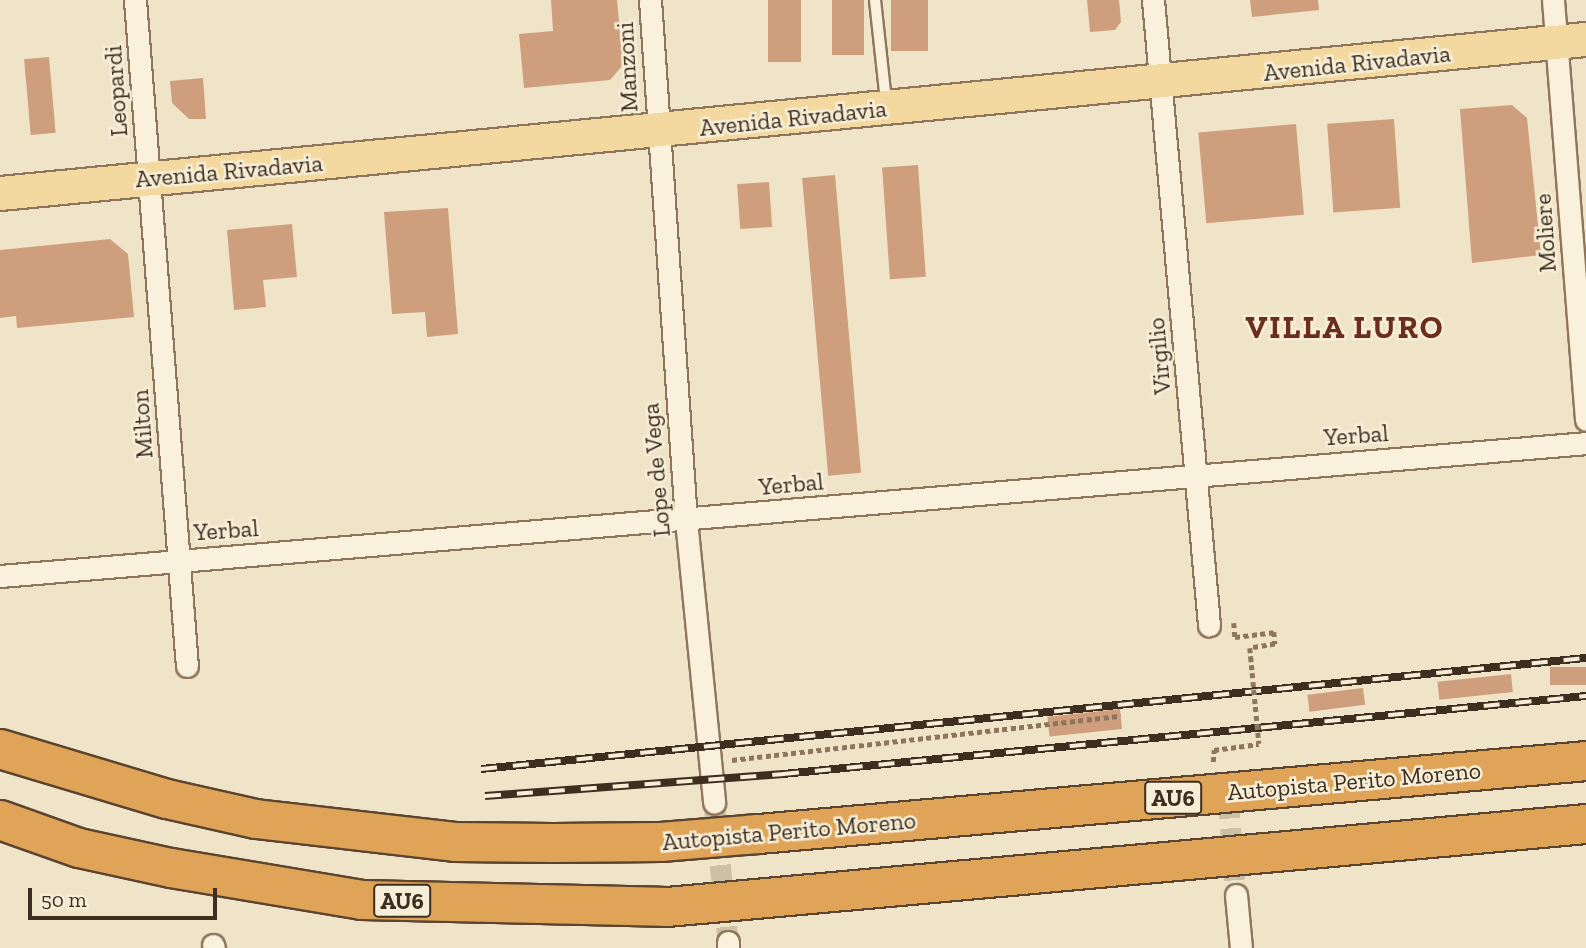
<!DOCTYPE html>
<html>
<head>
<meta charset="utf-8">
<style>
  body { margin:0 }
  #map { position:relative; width:1586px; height:948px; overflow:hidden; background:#f0e4c8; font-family:"Zilla Slab",serif }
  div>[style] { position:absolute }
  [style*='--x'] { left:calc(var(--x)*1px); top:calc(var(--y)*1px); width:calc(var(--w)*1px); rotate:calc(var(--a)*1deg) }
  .building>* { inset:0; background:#cf9f7d; transform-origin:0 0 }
  .minor-tunnel>* { height:21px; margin-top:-10.5px; transform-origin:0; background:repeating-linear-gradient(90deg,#ccc0a6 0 21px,transparent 0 31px) }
  .path>* { height:4.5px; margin-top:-2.25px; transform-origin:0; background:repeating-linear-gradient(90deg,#8d765c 0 5px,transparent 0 8.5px) }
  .roads { filter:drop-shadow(2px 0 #8d765c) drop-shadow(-2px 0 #8d765c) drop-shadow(0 2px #8d765c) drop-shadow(0 -2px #8d765c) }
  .service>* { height:10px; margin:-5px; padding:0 5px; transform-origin:5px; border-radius:5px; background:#faf1dc }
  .minor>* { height:21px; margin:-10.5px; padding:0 10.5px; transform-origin:10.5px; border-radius:10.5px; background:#faf1dc }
  .primary>* { height:33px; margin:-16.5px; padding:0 16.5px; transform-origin:16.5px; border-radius:16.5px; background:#f3d9a0 }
  .rail>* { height:8px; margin-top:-4px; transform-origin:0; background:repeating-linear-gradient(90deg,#f7eed8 0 16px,#3d2e20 0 32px); box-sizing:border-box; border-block:2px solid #3d2e20 }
  .path-bridge>* { height:4.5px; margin-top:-2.25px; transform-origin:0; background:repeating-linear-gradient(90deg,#8d765c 0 5px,transparent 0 8.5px) }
  .bridges { filter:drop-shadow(2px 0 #5b4430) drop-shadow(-2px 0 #5b4430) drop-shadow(0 2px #5b4430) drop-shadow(0 -2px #5b4430) }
  .motorway-bridge>* { height:38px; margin:-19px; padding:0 19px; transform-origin:19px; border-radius:19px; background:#e0a458 }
  span { translate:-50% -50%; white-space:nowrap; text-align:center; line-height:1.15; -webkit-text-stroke:5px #f7eed8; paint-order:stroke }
  .shield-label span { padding:2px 5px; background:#f7eed8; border:2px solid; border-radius:5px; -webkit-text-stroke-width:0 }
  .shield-label { font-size:23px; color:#3d2e20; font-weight:700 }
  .street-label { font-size:24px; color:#3d2e20 }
  .district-label { font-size:32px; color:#6b2e1e; font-weight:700; letter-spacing:2px }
  .scale { position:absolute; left:28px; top:888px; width:189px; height:32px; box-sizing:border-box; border:4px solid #3d2e20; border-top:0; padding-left:9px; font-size:21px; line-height:24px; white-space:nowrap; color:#3d2e20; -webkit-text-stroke:5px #f7eed8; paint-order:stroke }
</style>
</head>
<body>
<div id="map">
  <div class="building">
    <div style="clip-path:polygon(551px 0,617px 0,623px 65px,610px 80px,524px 88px,519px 34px,553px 31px)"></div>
    <div style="left:768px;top:0;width:33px;height:62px"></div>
    <div style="left:832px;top:0;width:32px;height:55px"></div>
    <div style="left:891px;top:0;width:37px;height:51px"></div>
    <div style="clip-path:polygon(1087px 0,1119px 0,1121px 22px,1115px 30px,1090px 32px)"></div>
    <div style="clip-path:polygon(1250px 0,1318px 0,1319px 10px,1252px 17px)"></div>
    <div style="left:49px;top:57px;width:76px;height:25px;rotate:85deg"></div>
    <div style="clip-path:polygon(203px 78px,206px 119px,189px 119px,172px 103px,170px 81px)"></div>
    <div style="clip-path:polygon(1512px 105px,1527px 118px,1541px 255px,1472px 263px,1460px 109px)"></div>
    <div style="left:1394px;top:119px;width:89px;height:67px;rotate:86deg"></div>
    <div style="left:1296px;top:124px;width:91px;height:98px;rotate:85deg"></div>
    <div style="left:918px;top:165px;width:112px;height:36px;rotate:86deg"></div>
    <div style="left:835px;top:175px;width:299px;height:33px;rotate:85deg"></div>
    <div style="left:769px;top:182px;width:45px;height:32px;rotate:86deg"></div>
    <div style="clip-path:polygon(448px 208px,458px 334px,427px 337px,425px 312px,392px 314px,384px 212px)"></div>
    <div style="clip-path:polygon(292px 224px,297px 277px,263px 280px,266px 307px,234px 310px,227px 230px)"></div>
    <div style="clip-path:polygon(110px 239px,128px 254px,134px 317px,17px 328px,16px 316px,0 318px,0 250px)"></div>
    <div style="left:1586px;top:667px;width:18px;height:36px;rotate:90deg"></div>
    <div style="left:1511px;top:674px;width:18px;height:74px;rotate:84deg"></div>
    <div style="left:1363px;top:688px;width:17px;height:56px;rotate:83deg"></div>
    <div style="left:1120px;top:709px;width:20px;height:73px;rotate:84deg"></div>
  </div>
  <div class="minor-tunnel">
    <div style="--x:1228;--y:797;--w:98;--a:85.3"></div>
    <div style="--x:714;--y:803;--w:140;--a:84.2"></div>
  </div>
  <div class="path">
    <div style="--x:1234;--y:623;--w:14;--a:86"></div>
    <div style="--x:1235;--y:637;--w:39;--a:-7"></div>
    <div style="--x:1274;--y:632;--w:12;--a:85"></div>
    <div style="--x:1275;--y:644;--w:25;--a:171"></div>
    <div style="--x:732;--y:760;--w:391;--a:-6.5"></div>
    <div style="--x:1213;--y:762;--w:12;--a:-85"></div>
    <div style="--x:1214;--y:750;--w:45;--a:-7.6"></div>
  </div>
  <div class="roads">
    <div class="service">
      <div style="--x:875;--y:0;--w:103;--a:83.8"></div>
    </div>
    <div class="minor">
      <div style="--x:135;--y:0;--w:668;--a:85.54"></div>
      <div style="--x:650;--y:0;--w:521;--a:86.04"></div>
      <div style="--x:686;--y:520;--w:284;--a:84.3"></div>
      <div style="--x:1153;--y:0;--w:628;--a:84.88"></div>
      <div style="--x:1553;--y:0;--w:421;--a:85.5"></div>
      <div style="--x:0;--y:576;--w:1592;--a:-4.79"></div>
      <div style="--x:1236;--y:895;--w:53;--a:84.6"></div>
      <div style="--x:728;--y:942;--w:6;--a:90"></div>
      <div style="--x:213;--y:945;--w:3;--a:72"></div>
    </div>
    <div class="primary">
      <div style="--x:0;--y:193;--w:1593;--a:-5.55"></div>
    </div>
  </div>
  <div class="rail">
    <div style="--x:481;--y:769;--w:1111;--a:-5.74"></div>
    <div style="--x:485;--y:796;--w:299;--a:-4.2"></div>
    <div style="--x:783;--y:774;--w:807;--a:-5.55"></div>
  </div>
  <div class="path-bridge">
    <div style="--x:1250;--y:648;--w:96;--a:84.6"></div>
  </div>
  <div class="bridges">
    <div class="motorway-bridge">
      <div style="--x:0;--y:749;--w:174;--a:16.7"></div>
      <div style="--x:167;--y:799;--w:91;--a:12.7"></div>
      <div style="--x:256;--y:819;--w:200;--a:6.6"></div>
      <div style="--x:455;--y:842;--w:98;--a:0.6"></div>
      <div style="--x:553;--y:843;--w:108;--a:-0.5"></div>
      <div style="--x:661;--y:842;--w:98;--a:-4.7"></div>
      <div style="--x:759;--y:834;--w:830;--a:-5.04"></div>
      <div style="--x:0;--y:820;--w:84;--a:19.5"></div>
      <div style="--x:79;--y:848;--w:94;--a:12.3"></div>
      <div style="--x:171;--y:868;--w:194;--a:9.5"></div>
      <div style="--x:362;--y:900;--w:305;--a:1.3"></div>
      <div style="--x:667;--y:907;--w:923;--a:-5.16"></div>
    </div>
  </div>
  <div class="shield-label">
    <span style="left:1173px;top:798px">AU6</span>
    <span style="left:402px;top:901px">AU6</span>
  </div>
  <div class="street-label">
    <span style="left:1357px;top:63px;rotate:-6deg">Avenida Rivadavia</span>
    <span style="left:627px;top:67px;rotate:-93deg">Manzoni</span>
    <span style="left:116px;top:91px;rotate:-94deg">Leopardi</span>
    <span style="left:793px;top:118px;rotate:-6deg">Avenida Rivadavia</span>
    <span style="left:229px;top:171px;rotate:-5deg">Avenida Rivadavia</span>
    <span style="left:1545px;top:233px;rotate:-94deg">Moliere</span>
    <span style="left:1159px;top:356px;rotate:-95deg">Virgilio</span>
    <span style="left:142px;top:424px;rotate:-94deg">Milton</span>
    <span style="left:1356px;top:435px;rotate:-4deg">Yerbal</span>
    <span style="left:656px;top:470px;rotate:-95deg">Lope de Vega</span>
    <span style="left:791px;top:484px;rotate:-5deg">Yerbal</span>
    <span style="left:226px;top:530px;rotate:-4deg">Yerbal</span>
    <span style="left:1354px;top:781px;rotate:-5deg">Autopista Perito Moreno</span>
    <span style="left:789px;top:831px;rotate:-5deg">Autopista Perito Moreno</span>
  </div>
  <div class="district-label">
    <span style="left:1345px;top:327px">VILLA LURO</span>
  </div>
  <div class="scale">50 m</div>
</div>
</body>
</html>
